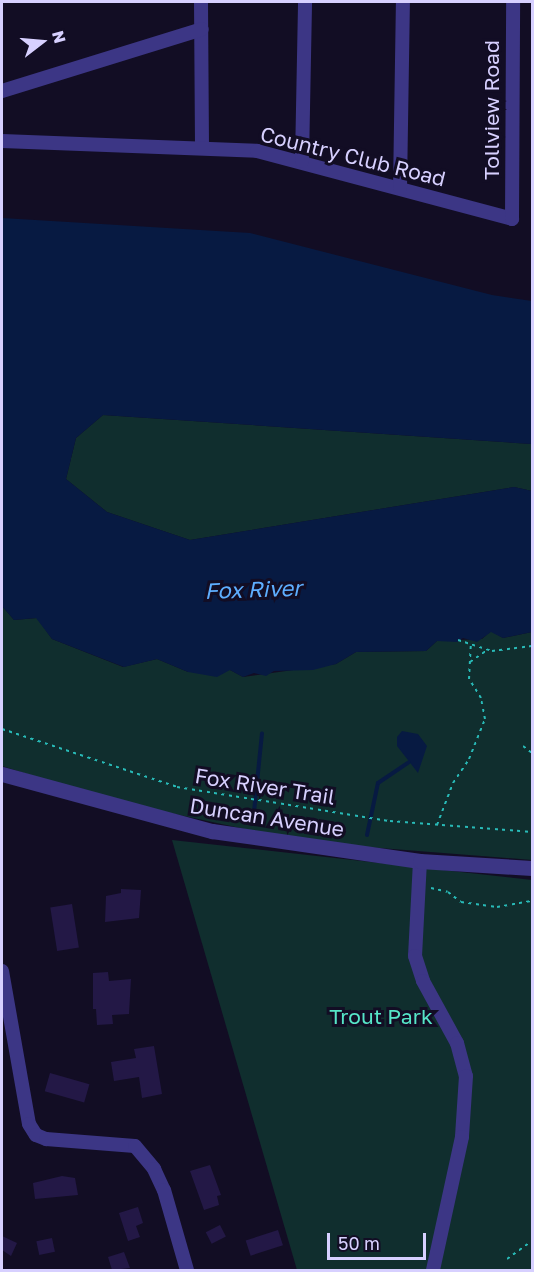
<!DOCTYPE html>
<html>
<head>
<meta charset="utf-8">
<style>
  body { margin:0 }
  #map { position:relative; width:534px; height:1272px; overflow:hidden; background:#120d24; font-family:"Golos Text",sans-serif }
  div>[style] { position:absolute }
  [style*='--x'] { left:calc(var(--x)*1px); top:calc(var(--y)*1px); width:calc(var(--w)*1px); rotate:calc(var(--a)*1deg) }
  .green>* { inset:0; background:#102e2e }
  .water>* { inset:0; background:#071a42 }
  .stream>* { height:4px; margin:-2px; padding:0 2px; transform-origin:2px; border-radius:2px; background:#071a42 }
  .building>* { inset:0; background:#231846; transform-origin:0 0 }
  .path>* { height:2px; margin-top:-1px; transform-origin:0; background:repeating-linear-gradient(90deg,#28bab7 0 3px,transparent 0 7.5px) }
  .minor>* { height:14px; margin:-7px; padding:0 7px; transform-origin:7px; border-radius:7px; background:#3c3685 }
  .tertiary>* { height:15px; margin:-7.5px; padding:0 7.5px; transform-origin:7.5px; border-radius:7.5px; background:#3c3685 }
  span { translate:-50% -50%; white-space:nowrap; text-align:center; line-height:1.15; -webkit-text-stroke:6px #120d24; paint-order:stroke }
  .street-label { font-size:21px; color:#d7d0ff }
  .park-label { font-size:21px; color:#56e5c7 }
  .water-label { font-size:22px; color:#5eaeff; font-style:italic }
  .frame { position:absolute; inset:0; border:3px solid #d7d0ff; pointer-events:none }
  .north { position:absolute; left:12px; top:12px; width:60px; height:60px; -webkit-text-stroke:4px #120d24; paint-order:stroke; rotate:74deg; font-size:16px; font-weight:700; line-height:24px; text-align:center; color:#d7d0ff }
  .north::after { content:''; display:block; margin:auto; width:21px; height:27px; background:#d7d0ff; clip-path:polygon(50% 0,100% 100%,50% 72%,0 100%) }
  .scale { position:absolute; left:327px; top:1233px; width:99px; height:27px; box-sizing:border-box; border:3px solid #d7d0ff; border-top:0; padding-left:8px; font-size:18px; line-height:21px; white-space:nowrap; color:#d7d0ff; -webkit-text-stroke:4px #120d24; paint-order:stroke }
</style>
</head>
<body>
<div id="map">
  <div class="green">
    <div style="clip-path:polygon(103px 415px,532px 444px,532px 491px,514px 487px,190px 540px,107px 512px,66px 479px,76px 438px)"></div>
    <div style="clip-path:polygon(2px 606px,14px 620px,37px 618px,52px 639px,123px 667px,157px 659px,188px 672px,230px 670px,243px 677px,336px 664px,356px 652px,426px 651px,437px 641px,482px 639px,491px 631px,503px 638px,532px 632px,532px 860px,367px 847px,254px 831px,110px 800px,2px 766px)"></div>
    <div style="clip-path:polygon(172px 840px,532px 880px,532px 1270px,297px 1270px)"></div>
  </div>
  <div class="water">
    <div style="clip-path:polygon(2px 218px,250px 233px,492px 295px,532px 301px,532px 444px,103px 415px,76px 438px,66px 479px,107px 512px,190px 540px,514px 487px,532px 491px,532px 632px,503px 638px,491px 632px,477px 642px,463px 638px,457px 642px,437px 641px,426px 651px,356px 652px,336px 664px,313px 670px,274px 671px,266px 676px,254px 673px,243px 677px,230px 670px,217px 677px,188px 672px,157px 659px,124px 667px,52px 639px,36px 618px,14px 620px,2px 606px)"></div>
    <div style="clip-path:polygon(402px 731px,418px 734px,427px 746px,418px 773px,397px 746px,397px 737px)"></div>
  </div>
  <div class="stream">
    <div style="--x:262;--y:820;--w:11;--a:-135"></div>
    <div style="--x:254;--y:812;--w:79;--a:-84.2"></div>
    <div style="--x:367;--y:835;--w:53;--a:-78.1"></div>
    <div style="--x:378;--y:783;--w:37;--a:-34"></div>
  </div>
  <div class="building">
    <div style="clip-path:polygon(121px 889px,141px 890px,139px 918px,105px 922px,106px 896px,121px 893px)"></div>
    <div style="left:72px;top:904px;width:44px;height:22px;rotate:81deg"></div>
    <div style="clip-path:polygon(108px 972px,109px 981px,131px 979px,129px 1014px,112px 1015px,113px 1024px,97px 1025px,96px 1009px,93px 1009px,93px 973px)"></div>
    <div style="clip-path:polygon(154px 1046px,162px 1094px,142px 1098px,139px 1077px,114px 1081px,111px 1062px,136px 1058px,134px 1049px)"></div>
    <div style="left:50px;top:1073px;width:41px;height:19px;rotate:16deg"></div>
    <div style="clip-path:polygon(210px 1165px,221px 1195px,217px 1196px,219px 1205px,204px 1210px,190px 1171px)"></div>
    <div style="clip-path:polygon(62px 1176px,75px 1178px,78px 1195px,35px 1199px,33px 1183px)"></div>
    <div style="clip-path:polygon(138px 1207px,143px 1223px,136px 1226px,140px 1237px,128px 1241px,119px 1213px)"></div>
    <div style="left:220px;top:1225px;width:13px;height:16px;rotate:63deg"></div>
    <div style="left:278px;top:1230px;width:16px;height:34px;rotate:72deg"></div>
    <div style="clip-path:polygon(2px 1236px,17px 1243px,11px 1256px,2px 1250px)"></div>
    <div style="left:52px;top:1238px;width:14px;height:16px;rotate:78deg"></div>
    <div style="clip-path:polygon(124px 1252px,130px 1268px,112px 1270px,108px 1257px)"></div>
  </div>
  <div class="path">
    <div style="--x:458;--y:640;--w:36;--a:18"></div>
    <div style="--x:492;--y:651;--w:40;--a:-7.1"></div>
    <div style="--x:470;--y:662;--w:21;--a:-35"></div>
    <div style="--x:531;--y:714;--w:1;--a:0"></div>
    <div style="--x:2;--y:729;--w:184;--a:18.3"></div>
    <div style="--x:177;--y:787;--w:216;--a:9.1"></div>
    <div style="--x:390;--y:821;--w:142;--a:4.4"></div>
    <div style="--x:523;--y:746;--w:11;--a:38"></div>
    <div style="--x:437;--y:825;--w:45;--a:-69.1"></div>
    <div style="--x:453;--y:783;--w:29;--a:-56"></div>
    <div style="--x:469;--y:759;--w:43;--a:-68.2"></div>
    <div style="--x:485;--y:719;--w:21;--a:-101"></div>
    <div style="--x:481;--y:698;--w:22;--a:-122"></div>
    <div style="--x:469;--y:679;--w:34;--a:-87"></div>
    <div style="--x:431;--y:888;--w:17;--a:13"></div>
    <div style="--x:448;--y:892;--w:16;--a:38"></div>
    <div style="--x:461;--y:902;--w:36;--a:8"></div>
    <div style="--x:497;--y:907;--w:36;--a:-10"></div>
    <div style="--x:532;--y:1133;--w:16;--a:90"></div>
    <div style="--x:507;--y:1259;--w:31;--a:-36"></div>
  </div>
  <div class="minor">
    <div style="--x:201;--y:2;--w:144;--a:89.6"></div>
    <div style="--x:2;--y:91;--w:209;--a:-17.2"></div>
    <div style="--x:2;--y:141;--w:255;--a:2.2"></div>
    <div style="--x:257;--y:151;--w:264;--a:14.9"></div>
    <div style="--x:512;--y:219;--w:217;--a:-89.7"></div>
    <div style="--x:302;--y:161;--w:159;--a:-88.9"></div>
    <div style="--x:400;--y:188;--w:186;--a:-89.1"></div>
    <div style="--x:420;--y:861;--w:95;--a:93"></div>
    <div style="--x:415;--y:956;--w:26;--a:72"></div>
    <div style="--x:423;--y:981;--w:71;--a:61.3"></div>
    <div style="--x:457;--y:1043;--w:34;--a:75"></div>
    <div style="--x:466;--y:1076;--w:61;--a:93.8"></div>
    <div style="--x:462;--y:1137;--w:136;--a:102.3"></div>
    <div style="--x:2;--y:971;--w:155;--a:80"></div>
    <div style="--x:29;--y:1124;--w:13;--a:58"></div>
    <div style="--x:36;--y:1135;--w:11;--a:22"></div>
    <div style="--x:46;--y:1139;--w:89;--a:4.5"></div>
    <div style="--x:135;--y:1146;--w:30;--a:50"></div>
    <div style="--x:154;--y:1169;--w:23;--a:65"></div>
    <div style="--x:164;--y:1190;--w:83;--a:74"></div>
  </div>
  <div class="tertiary">
    <div style="--x:2;--y:774;--w:218;--a:15.2"></div>
    <div style="--x:212;--y:831;--w:210;--a:8.2"></div>
    <div style="--x:420;--y:861;--w:112;--a:3.6"></div>
  </div>
  <div class="street-label">
    <span style="left:491px;top:110px;rotate:-90deg">Tollview Road</span>
    <span style="left:353px;top:156px;rotate:14deg">Country Club Road</span>
    <span style="left:265px;top:786px;rotate:9deg">Fox River Trail</span>
    <span style="left:267px;top:817px;rotate:9deg">Duncan Avenue</span>
  </div>
  <div class="park-label">
    <span style="left:381px;top:1016px">Trout Park</span>
  </div>
  <div class="water-label">
    <span style="left:253px;top:589px;rotate:-2deg">Fox River</span>
  </div>
  <div class="frame"></div>
  <div class="north">N</div>
  <div class="scale">50 m</div>
</div>
</body>
</html>
